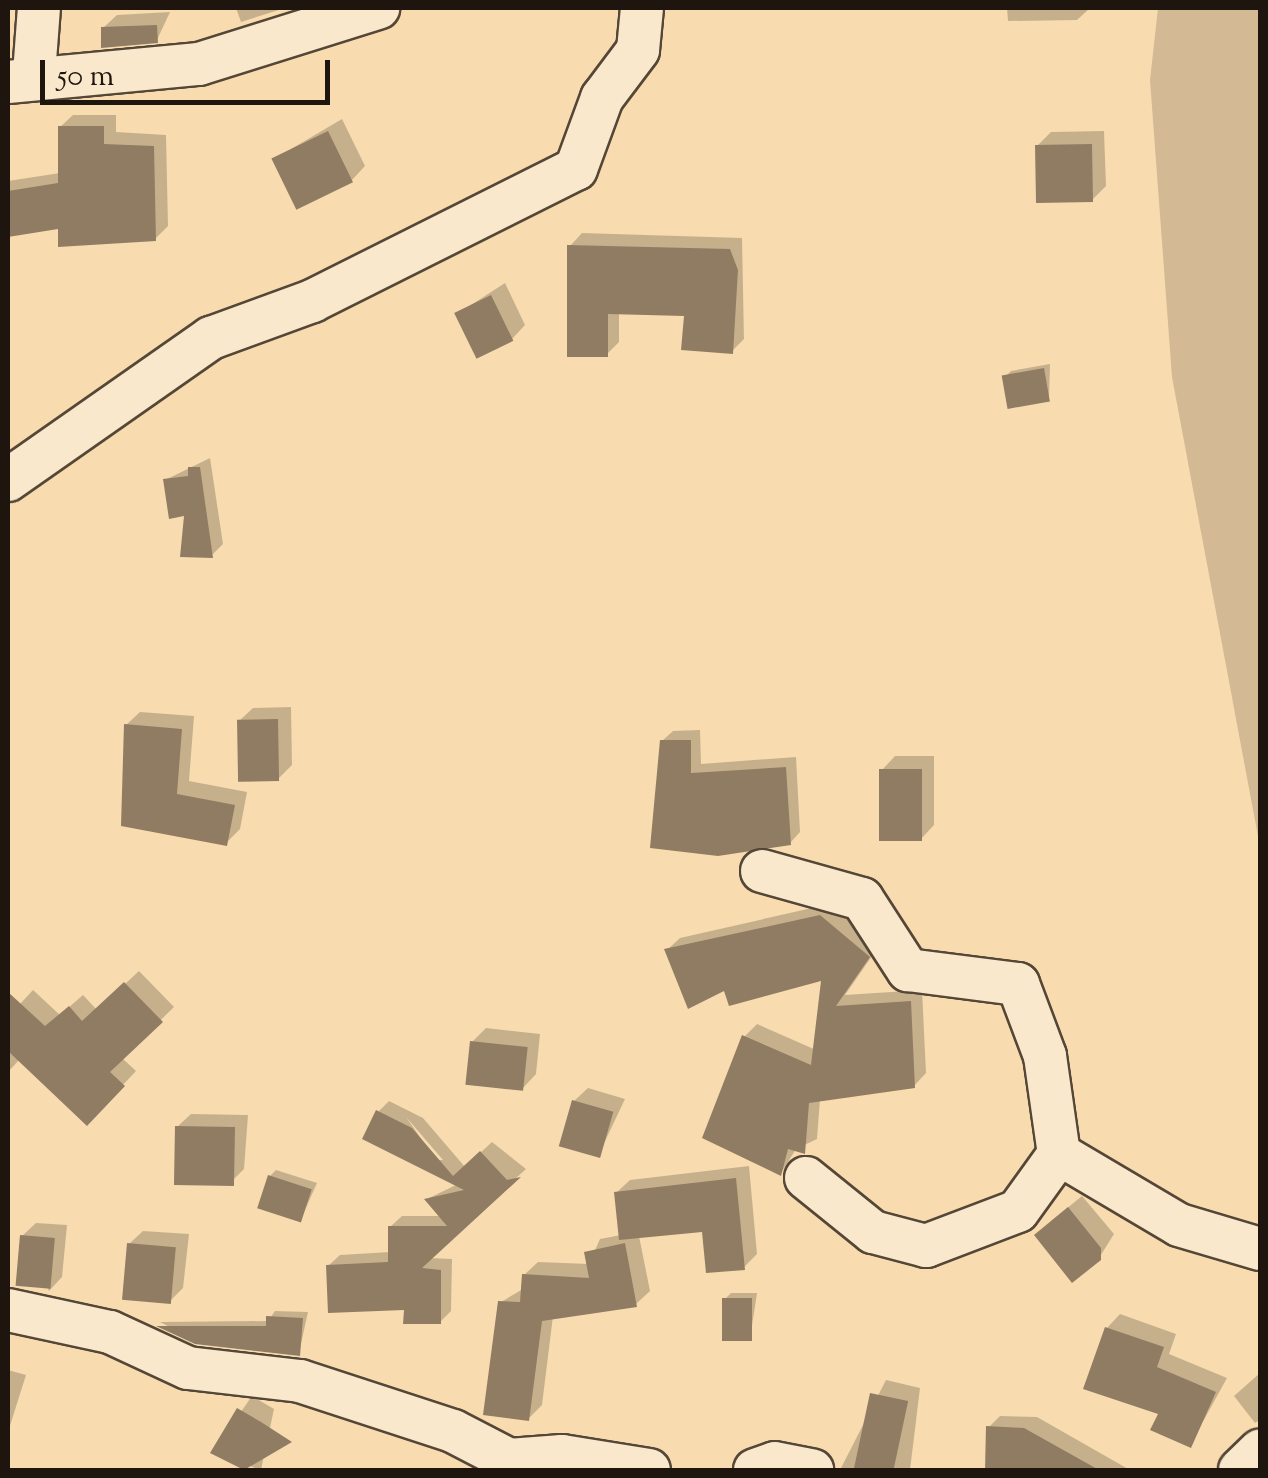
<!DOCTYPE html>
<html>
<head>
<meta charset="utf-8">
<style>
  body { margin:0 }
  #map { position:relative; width:1268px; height:1478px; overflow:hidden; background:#f8dcb0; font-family:"Sorts Mill Goudy",serif }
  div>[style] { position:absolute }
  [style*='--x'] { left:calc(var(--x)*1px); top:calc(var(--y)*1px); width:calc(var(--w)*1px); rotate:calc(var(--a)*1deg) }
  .green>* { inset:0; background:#d3ba95 }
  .shadow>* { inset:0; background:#0003 }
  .building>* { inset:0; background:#907c63; transform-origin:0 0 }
  .roads { filter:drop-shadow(2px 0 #554737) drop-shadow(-2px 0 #554737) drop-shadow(0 2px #554737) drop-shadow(0 -2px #554737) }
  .street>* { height:42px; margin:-21px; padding:0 21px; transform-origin:21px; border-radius:21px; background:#fae8cc }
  span { translate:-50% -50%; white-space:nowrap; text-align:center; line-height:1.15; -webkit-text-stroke:8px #fae8cc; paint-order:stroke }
  .frame { position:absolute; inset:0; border:10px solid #1f150f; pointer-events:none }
  .scale { position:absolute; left:40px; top:60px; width:290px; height:45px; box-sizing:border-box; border:5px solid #1f150f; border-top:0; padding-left:12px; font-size:30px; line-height:35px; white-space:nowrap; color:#1f150f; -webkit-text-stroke:8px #fae8cc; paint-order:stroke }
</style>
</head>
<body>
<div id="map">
  <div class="green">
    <div style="clip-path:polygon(1158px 8px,1260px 8px,1260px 847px,1172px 377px,1150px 80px)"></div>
  </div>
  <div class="shadow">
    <div style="clip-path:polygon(236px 8px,285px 8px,241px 22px)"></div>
    <div style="clip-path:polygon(1007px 8px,1090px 8px,1077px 20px,1008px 21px)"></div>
    <div style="clip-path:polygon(170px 12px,157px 40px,103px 28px,117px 15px)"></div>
    <div style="clip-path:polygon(73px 115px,116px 115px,116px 132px,166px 135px,168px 226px,155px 239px,60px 226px,8px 234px,8px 181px,60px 173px,60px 127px)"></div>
    <div style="clip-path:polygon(342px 119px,365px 166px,352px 180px,274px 159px)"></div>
    <div style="clip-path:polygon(1104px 131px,1106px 186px,1092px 200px,1037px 146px,1051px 132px)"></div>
    <div style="clip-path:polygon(582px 233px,742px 238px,744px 339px,732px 351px,686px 314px,619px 312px,619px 342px,607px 354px,570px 246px)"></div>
    <div style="clip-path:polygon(505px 283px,525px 325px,512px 339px,457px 314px)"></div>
    <div style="clip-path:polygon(1050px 364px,1049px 398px,1005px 377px,1011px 371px)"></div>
    <div style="clip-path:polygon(210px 458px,223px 544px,212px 555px,165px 480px)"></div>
    <div style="clip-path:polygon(291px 707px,292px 765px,278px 779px,239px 721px,253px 708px)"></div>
    <div style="clip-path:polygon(140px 712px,194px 716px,189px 781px,247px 792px,240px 829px,226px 843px,124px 824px,126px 725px)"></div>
    <div style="clip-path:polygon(700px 730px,701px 764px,796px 757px,800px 832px,790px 843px,718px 853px,662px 741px,673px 731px)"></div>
    <div style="clip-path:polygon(895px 756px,934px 756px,934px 825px,921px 839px,882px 770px)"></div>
    <div style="clip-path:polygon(834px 903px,881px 943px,845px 995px,922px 990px,926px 1073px,914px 1086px,820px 1099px,817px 1139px,796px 1149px,781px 1173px,744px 1037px,757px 1024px,816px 1050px,824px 977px,726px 987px,667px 950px,680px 938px)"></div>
    <div style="clip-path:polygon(139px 971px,174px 1007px,122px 1058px,136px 1071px,87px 1123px,20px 1059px,8px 1072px,8px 1017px,33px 990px,60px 1015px,83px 995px,97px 1010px)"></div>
    <div style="clip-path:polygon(486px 1028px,540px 1034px,536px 1074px,523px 1088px,472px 1042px)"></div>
    <div style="clip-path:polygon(588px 1088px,625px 1099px,598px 1156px,574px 1101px)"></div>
    <div style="clip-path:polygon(evenodd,389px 1101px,423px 1118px,465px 1167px,492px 1142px,526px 1169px,429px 1258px,452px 1259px,451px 1311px,440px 1322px,328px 1266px,340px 1255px,390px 1252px,390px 1227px,402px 1216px,442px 1216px,427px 1199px,458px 1184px,378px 1112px,389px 1101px,406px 1117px,443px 1160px,436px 1160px,406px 1117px)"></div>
    <div style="clip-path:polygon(191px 1114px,248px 1115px,244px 1169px,230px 1183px,177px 1127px)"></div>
    <div style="clip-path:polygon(749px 1166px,757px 1254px,744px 1267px,704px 1229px,639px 1236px,650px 1291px,636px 1304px,553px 1316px,542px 1405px,528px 1419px,501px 1302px,523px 1289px,524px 1275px,538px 1262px,589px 1264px,600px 1239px,621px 1235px,616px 1193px,630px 1180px)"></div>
    <div style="clip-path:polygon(276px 1170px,317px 1183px,301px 1219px,270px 1176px)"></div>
    <div style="clip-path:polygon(1082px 1196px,1114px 1234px,1099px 1258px,1050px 1222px)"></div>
    <div style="clip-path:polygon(36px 1223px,67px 1225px,62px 1277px,49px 1291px,22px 1236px)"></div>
    <div style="clip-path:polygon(143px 1231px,189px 1234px,183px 1288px,169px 1302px,129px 1244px)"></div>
    <div style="clip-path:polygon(731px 1293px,757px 1293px,750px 1339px,725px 1299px)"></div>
    <div style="clip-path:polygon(275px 1311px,308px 1312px,299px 1353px,196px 1341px,160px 1322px,268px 1321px)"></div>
    <div style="clip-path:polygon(1120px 1314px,1176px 1334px,1169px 1354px,1227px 1378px,1190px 1445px,1107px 1328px)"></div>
    <div style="clip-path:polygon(8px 1370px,26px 1375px,8px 1432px)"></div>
    <div style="clip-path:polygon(1260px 1373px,1260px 1420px,1255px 1423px,1234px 1396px)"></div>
    <div style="clip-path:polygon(886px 1380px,920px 1388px,910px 1470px,840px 1470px)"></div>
    <div style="clip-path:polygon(252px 1396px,274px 1409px,261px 1470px,213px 1452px)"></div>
    <div style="clip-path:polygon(1000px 1416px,1037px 1417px,1130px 1470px,987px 1470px,989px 1427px)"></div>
  </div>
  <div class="building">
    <div style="clip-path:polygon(157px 25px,158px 43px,101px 48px,101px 27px)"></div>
    <div style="clip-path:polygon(58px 126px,104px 126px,104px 144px,154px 146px,156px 241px,58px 247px,58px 229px,8px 237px,8px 191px,58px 183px)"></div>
    <div style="left:328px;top:131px;width:57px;height:63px;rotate:64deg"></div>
    <div style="left:1092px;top:144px;width:58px;height:57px;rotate:89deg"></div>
    <div style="clip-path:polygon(567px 245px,730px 249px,738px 270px,733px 354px,681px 350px,684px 316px,608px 314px,608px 357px,567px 357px)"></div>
    <div style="left:491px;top:295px;width:51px;height:41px;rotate:64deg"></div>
    <div style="left:1044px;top:368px;width:34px;height:43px;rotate:80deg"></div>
    <div style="clip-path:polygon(188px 467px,200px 467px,213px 558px,180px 557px,184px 516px,169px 519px,163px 479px,188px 476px)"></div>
    <div style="left:278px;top:719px;width:62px;height:41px;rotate:89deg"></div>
    <div style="clip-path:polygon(124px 724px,182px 729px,177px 794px,235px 805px,227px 846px,121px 826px)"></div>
    <div style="clip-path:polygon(660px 740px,691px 740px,691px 773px,786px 767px,791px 845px,718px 856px,650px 848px)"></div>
    <div style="left:879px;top:769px;width:43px;height:72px"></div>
    <div style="clip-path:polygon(820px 915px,870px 957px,836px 1006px,911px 1001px,915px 1088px,809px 1103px,805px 1154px,788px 1149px,781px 1176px,702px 1138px,742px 1035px,811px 1065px,821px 981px,729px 1006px,724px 991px,688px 1009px,664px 949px)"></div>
    <div style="clip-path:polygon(124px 982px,163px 1022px,110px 1072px,125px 1086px,87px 1126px,8px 1051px,8px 992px,45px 1026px,69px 1006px,82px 1021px)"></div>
    <div style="left:470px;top:1041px;width:58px;height:44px;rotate:6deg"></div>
    <div style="left:572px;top:1100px;width:43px;height:48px;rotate:16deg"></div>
    <div style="clip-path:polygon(376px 1110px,412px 1128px,453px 1176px,480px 1151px,507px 1180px,521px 1177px,422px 1268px,441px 1270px,441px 1324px,403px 1324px,404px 1310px,328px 1313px,326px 1265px,388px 1262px,388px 1226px,447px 1226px,424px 1199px,464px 1190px,362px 1139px)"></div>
    <div style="left:175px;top:1126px;width:60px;height:59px;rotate:1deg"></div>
    <div style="left:268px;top:1175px;width:46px;height:35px;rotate:18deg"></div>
    <div style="clip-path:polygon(736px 1178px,745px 1270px,706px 1273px,702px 1232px,619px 1240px,614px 1192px)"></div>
    <div style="clip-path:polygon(1068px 1207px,1101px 1248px,1101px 1260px,1072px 1283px,1034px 1235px)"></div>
    <div style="left:20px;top:1235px;width:35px;height:51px;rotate:5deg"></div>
    <div style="left:127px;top:1243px;width:49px;height:57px;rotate:5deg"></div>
    <div style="clip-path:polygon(625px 1243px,637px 1307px,542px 1321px,529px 1421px,483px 1415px,498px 1301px,520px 1302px,522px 1274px,589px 1278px,584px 1252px)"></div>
    <div style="left:722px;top:1298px;width:30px;height:43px"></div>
    <div style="clip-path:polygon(266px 1316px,303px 1318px,300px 1356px,195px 1344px,156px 1326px,266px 1326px)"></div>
    <div style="clip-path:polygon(1105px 1327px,1164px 1347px,1157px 1367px,1216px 1392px,1191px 1448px,1150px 1430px,1158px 1414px,1083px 1389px)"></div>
    <div style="left:870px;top:1393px;width:39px;height:79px;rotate:12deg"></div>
    <div style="clip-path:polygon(237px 1408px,261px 1422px,292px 1442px,244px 1470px,210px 1453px)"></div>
    <div style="clip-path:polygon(986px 1426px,1024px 1428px,1099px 1470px,985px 1470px)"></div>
  </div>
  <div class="roads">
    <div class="street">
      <div style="--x:34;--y:74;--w:66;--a:-85.7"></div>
      <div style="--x:8;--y:82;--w:192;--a:-5.4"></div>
      <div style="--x:199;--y:64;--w:188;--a:-17.4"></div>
      <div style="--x:8;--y:480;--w:248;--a:-35"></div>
      <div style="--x:211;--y:338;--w:108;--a:-20.1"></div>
      <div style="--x:312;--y:301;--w:295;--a:-26.6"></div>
      <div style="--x:576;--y:169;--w:76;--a:-69.9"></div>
      <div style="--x:602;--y:98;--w:60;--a:-53.1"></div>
      <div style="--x:638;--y:50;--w:42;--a:-84.6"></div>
      <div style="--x:762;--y:871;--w:104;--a:15.6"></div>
      <div style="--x:862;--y:899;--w:85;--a:57.1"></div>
      <div style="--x:908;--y:970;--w:111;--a:7.3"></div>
      <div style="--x:1018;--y:984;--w:77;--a:69.4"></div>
      <div style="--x:1045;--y:1056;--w:99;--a:81.9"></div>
      <div style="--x:1059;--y:1154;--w:139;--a:30.6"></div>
      <div style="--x:1179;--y:1225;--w:84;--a:16.5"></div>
      <div style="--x:806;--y:1178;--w:86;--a:38.9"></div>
      <div style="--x:873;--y:1232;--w:55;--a:14.8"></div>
      <div style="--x:926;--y:1246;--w:98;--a:-20.8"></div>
      <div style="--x:1018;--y:1211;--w:70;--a:-54.3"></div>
      <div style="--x:8;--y:1310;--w:104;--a:12.2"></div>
      <div style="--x:110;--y:1332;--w:86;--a:24.8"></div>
      <div style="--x:188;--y:1368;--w:113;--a:6.6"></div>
      <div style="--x:300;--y:1381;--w:161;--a:18.1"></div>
      <div style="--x:453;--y:1431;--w:63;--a:27.4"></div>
      <div style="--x:509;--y:1460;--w:10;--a:84"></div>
      <div style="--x:509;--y:1460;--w:53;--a:-4.3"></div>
      <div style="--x:562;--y:1456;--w:88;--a:9.1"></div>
      <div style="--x:755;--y:1470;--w:21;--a:-19"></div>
      <div style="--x:775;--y:1463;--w:38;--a:11"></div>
      <div style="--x:1240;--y:1470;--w:28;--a:-44"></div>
    </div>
  </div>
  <div class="frame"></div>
  <div class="scale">50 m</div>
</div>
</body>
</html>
